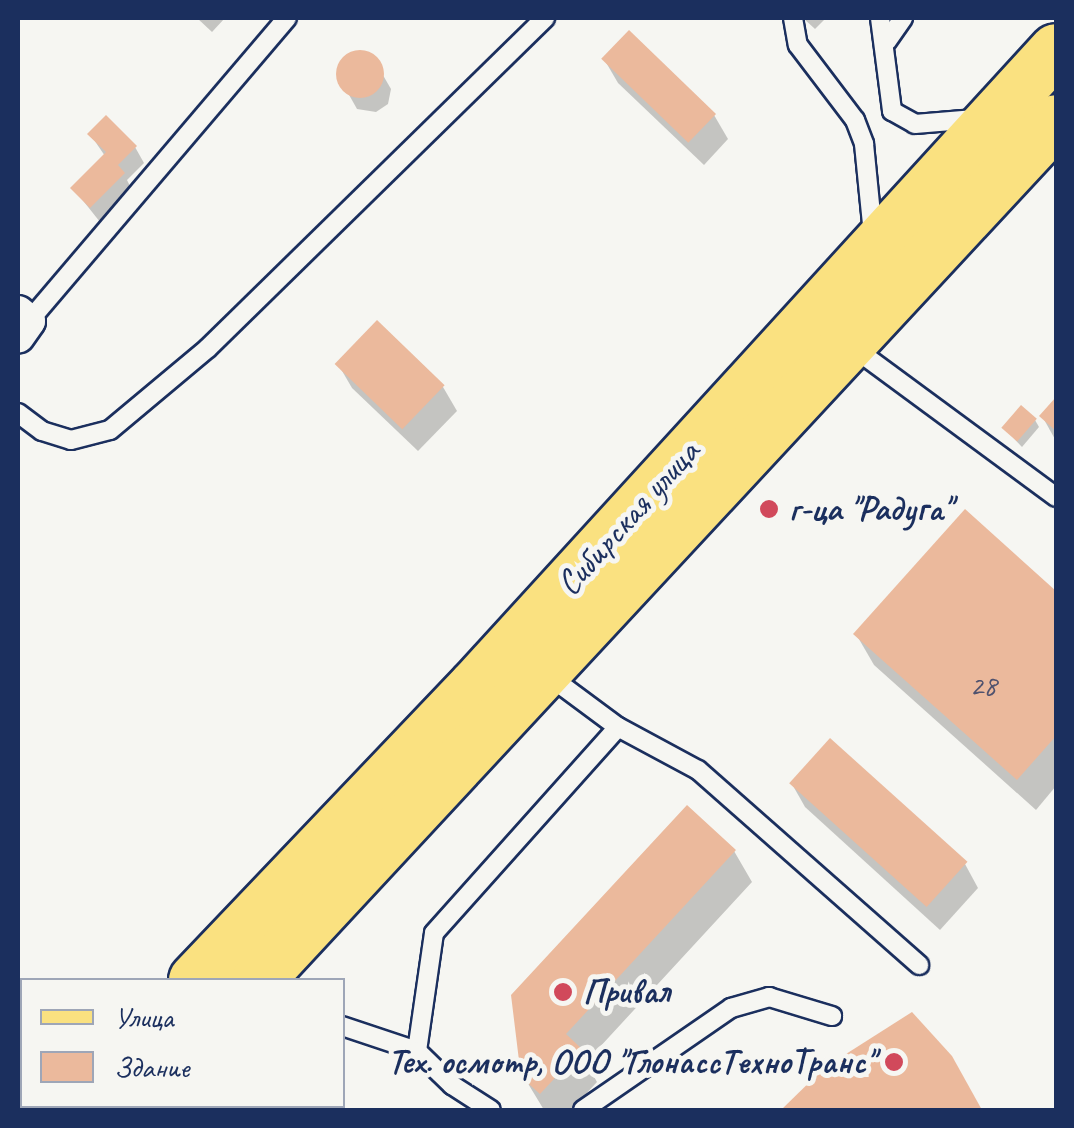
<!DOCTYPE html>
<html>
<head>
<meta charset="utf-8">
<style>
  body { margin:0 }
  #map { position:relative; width:1074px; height:1128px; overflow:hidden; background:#f6f6f2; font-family:Caveat,sans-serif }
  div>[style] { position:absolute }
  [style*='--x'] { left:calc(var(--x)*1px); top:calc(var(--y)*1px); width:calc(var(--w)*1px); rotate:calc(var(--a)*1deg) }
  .shadow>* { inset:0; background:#0003 }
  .building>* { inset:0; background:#ebb99c; transform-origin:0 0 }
  .round { border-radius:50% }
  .roads { filter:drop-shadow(2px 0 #1b2f5e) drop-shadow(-2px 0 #1b2f5e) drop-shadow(0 2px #1b2f5e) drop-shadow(0 -2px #1b2f5e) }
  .service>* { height:18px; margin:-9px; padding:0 9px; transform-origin:9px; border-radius:9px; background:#f6f6f2 }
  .minor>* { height:32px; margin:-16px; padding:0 16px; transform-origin:16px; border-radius:16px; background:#f6f6f2 }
  .primary>* { height:52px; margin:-26px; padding:0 26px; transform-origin:26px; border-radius:26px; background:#fae180 }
  .dots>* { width:28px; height:28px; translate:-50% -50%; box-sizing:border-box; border:5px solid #f6f6f2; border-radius:50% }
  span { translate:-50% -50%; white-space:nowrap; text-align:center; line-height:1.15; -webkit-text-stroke:10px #f6f6f2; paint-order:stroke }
  .number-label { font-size:30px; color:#4f526e }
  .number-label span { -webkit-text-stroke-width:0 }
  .poi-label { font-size:35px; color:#1b2f5e; font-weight:700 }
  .left { translate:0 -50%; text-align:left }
  .right { translate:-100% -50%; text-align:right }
  .street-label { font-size:35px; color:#1b2f5e }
  .frame { position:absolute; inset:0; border:20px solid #1b2f5e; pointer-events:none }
  .legend { position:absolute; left:20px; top:978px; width:325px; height:130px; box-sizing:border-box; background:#f6f6f2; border:2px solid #9ea6b7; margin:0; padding:12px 18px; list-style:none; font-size:30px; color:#1b2f5e }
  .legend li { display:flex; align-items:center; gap:20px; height:50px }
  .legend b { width:50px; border:2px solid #9ea6b7 }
</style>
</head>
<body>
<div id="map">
  <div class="shadow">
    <div style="clip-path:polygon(197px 18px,225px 18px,212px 32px)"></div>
    <div style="clip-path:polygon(803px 18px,826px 18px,815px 29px)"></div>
    <div style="clip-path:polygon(356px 53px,373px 58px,391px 89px,388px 104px,376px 112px,357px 109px,339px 77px,342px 62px)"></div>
    <div style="clip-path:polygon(604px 59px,714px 115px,728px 139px,704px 165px,618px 83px)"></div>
    <div style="clip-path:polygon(90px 134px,135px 147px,144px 163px,127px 180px,132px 190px,100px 222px,73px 188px,105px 156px)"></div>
    <div style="clip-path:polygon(338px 364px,443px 387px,457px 411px,418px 451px,352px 388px)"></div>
    <div style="clip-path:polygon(1056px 401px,1056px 441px,1042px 416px)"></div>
    <div style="clip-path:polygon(1035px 420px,1039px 427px,1022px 447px,1004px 428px)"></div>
    <div style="clip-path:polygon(965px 512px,1056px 594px,1056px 786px,1036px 810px,874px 665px,856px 634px)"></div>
    <div style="clip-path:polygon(792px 784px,965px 864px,978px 888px,940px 930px,805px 807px)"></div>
    <div style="clip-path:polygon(734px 851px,752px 882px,586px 1062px,597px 1082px,571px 1110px,544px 1110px,524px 1077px)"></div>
    <div style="clip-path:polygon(826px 1070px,969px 1090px,979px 1110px,785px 1110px)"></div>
  </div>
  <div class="building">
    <div style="left:629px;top:30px;width:121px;height:40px;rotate:44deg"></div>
    <div class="round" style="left:336px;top:50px;width:48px;height:48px"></div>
    <div style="clip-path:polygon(106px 115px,137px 146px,118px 165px,125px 173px,90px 208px,70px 188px,106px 152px,87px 134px)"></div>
    <div style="left:377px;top:320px;width:94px;height:61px;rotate:44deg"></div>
    <div style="clip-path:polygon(1056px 397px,1056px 431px,1039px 416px)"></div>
    <div style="left:1021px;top:405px;width:21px;height:30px;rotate:41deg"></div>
    <div style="clip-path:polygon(965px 509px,1056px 591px,1056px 736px,1017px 780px,853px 634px)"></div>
    <div style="left:830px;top:738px;width:185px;height:61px;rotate:42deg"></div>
    <div style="clip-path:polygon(687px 805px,736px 850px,566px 1034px,582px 1049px,540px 1094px,521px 1077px,511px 995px)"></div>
    <div style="clip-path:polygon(912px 1012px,952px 1056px,982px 1110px,781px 1110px,824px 1068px)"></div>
  </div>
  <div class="roads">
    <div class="service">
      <div style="--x:793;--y:18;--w:27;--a:80"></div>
      <div style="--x:798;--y:45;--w:94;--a:52.8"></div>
      <div style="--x:855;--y:120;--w:26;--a:69"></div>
      <div style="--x:864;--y:144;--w:90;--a:84.3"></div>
      <div style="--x:880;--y:18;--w:94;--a:82.6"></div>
      <div style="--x:892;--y:111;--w:26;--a:29"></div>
      <div style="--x:915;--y:124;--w:60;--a:-4.8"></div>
      <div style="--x:887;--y:41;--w:28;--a:-55"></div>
      <div style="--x:29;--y:321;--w:398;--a:-49.6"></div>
      <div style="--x:854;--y:348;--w:251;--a:36.4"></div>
      <div style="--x:18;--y:413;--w:30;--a:37"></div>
      <div style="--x:42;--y:431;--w:30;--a:17"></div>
      <div style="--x:71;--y:440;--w:40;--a:-14.4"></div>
      <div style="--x:110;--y:430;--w:128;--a:-39.9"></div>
      <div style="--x:208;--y:348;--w:472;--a:-44.4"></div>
      <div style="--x:549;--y:676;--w:86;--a:36.5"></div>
      <div style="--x:618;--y:727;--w:91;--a:28.3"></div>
      <div style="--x:698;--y:770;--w:295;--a:41.4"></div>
      <div style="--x:342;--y:1026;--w:79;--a:18.4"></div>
      <div style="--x:417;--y:1051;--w:119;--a:-81.8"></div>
      <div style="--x:434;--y:933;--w:276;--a:-48.2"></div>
      <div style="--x:417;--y:1051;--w:49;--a:44.2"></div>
      <div style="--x:452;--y:1085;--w:46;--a:32.7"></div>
      <div style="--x:583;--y:1110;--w:180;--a:-34.6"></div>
      <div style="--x:731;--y:1008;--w:40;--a:-16"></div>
      <div style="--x:769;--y:997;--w:66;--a:16.8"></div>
    </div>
    <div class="minor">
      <div style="--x:18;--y:312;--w:14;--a:39"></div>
      <div style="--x:29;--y:321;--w:19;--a:125"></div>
    </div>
    <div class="primary">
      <div style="--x:195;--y:980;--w:406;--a:-46.4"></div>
      <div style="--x:475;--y:686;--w:861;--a:-47.59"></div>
      <div style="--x:258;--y:980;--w:1172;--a:-47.11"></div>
      <div style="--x:71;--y:1110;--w:6;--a:-39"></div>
      <div style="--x:136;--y:1110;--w:6;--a:-39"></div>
    </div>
  </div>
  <div class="dots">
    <div style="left:769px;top:509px;background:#d1495b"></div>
    <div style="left:563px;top:992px;background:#d1495b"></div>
    <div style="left:894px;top:1062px;background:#d1495b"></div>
  </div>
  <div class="number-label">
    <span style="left:983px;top:685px">28</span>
  </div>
  <div class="poi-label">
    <span class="left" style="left:789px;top:509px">г-ца "Радуга"</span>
    <span class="left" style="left:583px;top:992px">Привал</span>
    <span class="right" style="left:874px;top:1062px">Тех. осмотр, ООО "ГлонассТехноТранс"</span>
  </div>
  <div class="street-label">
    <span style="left:628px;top:518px;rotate:-48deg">Сибирская улица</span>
  </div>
  <div class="frame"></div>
  <ul class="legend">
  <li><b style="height:12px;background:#fae180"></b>Улица</li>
  <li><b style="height:28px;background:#ebb99c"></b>Здание</li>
  </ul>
</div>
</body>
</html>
